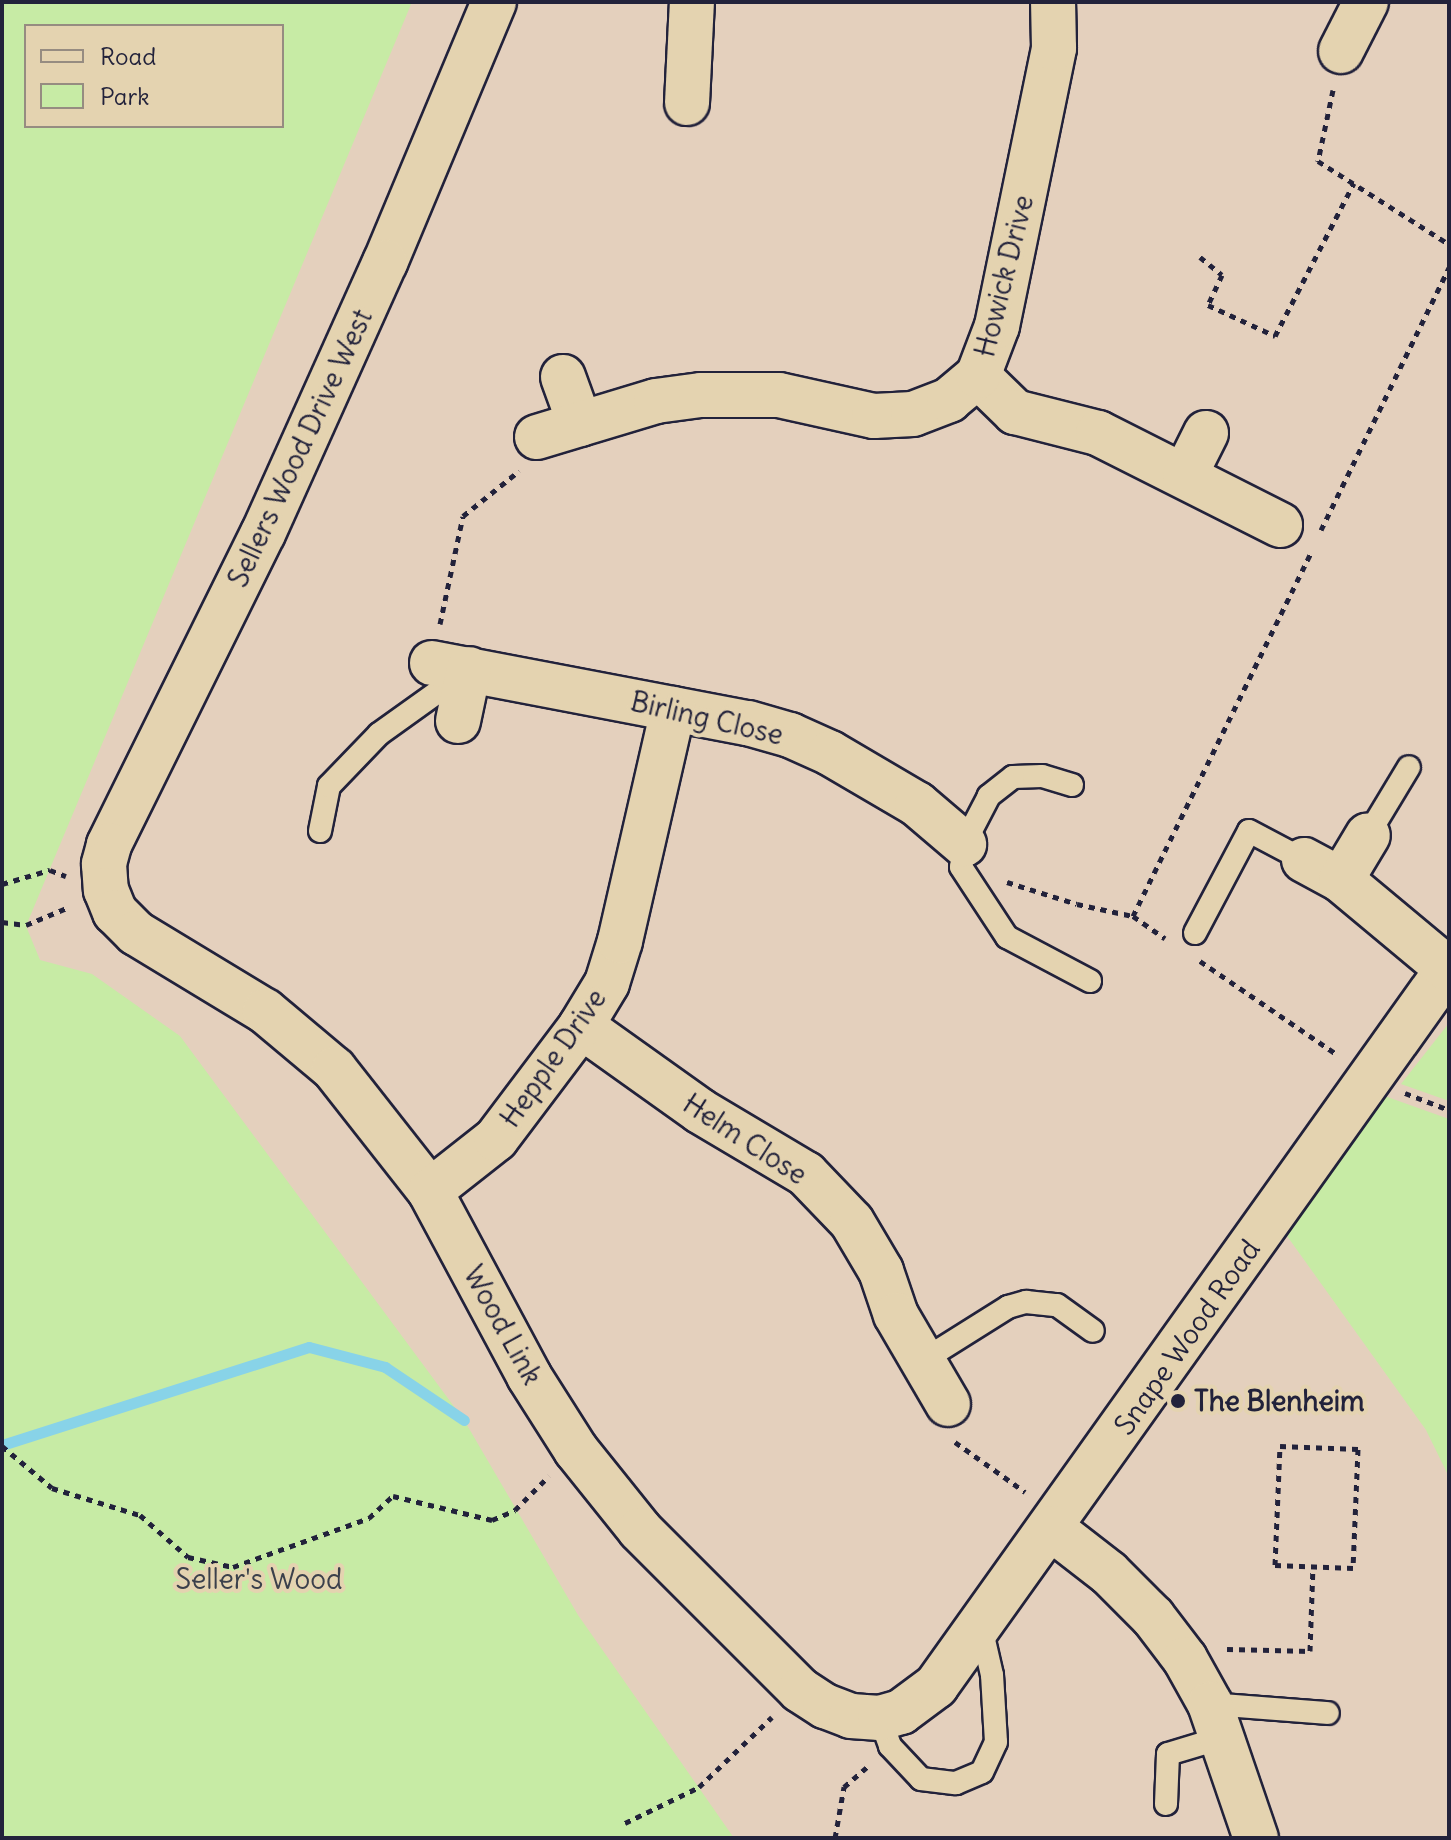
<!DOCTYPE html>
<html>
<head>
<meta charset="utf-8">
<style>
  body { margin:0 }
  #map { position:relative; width:1451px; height:1840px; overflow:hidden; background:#e4d0bd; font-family:Delius,sans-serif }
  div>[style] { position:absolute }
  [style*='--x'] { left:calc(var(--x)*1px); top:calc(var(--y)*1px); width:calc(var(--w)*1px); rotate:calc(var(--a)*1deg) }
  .green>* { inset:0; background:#c7eba5 }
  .stream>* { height:11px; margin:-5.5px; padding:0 5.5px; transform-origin:5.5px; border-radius:5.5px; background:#88d3e8 }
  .path>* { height:5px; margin-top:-2.5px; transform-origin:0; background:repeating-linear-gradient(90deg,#22223b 0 6px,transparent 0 12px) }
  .roads { filter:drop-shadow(2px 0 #22223b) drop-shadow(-2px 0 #22223b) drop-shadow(0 2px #22223b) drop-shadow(0 -2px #22223b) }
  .lane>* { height:22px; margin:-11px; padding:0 11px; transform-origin:11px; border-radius:11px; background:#e4d3b0 }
  .street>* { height:44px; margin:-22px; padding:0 22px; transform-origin:22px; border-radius:22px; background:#e4d3b0 }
  .dots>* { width:22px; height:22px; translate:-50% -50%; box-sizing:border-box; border:4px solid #e4d3b0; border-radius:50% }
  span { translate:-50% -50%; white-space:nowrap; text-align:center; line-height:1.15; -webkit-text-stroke:8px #e4d3b0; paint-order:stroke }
  .street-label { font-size:28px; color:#22223b }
  .poi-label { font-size:28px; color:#22223b; font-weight:700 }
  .left { translate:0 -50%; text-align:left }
  .park-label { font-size:28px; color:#3b404b }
  .frame { position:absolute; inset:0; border:4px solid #22223b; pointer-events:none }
  .legend { position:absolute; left:24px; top:24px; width:260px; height:104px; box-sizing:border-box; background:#e4d3b0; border:2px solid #968c81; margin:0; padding:10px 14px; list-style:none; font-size:24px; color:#22223b }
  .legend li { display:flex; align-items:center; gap:16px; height:40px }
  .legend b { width:40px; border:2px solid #968c81 }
</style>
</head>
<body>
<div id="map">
  <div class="green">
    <div style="clip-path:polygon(evenodd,2px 2px,412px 2px,26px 926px,40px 960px,92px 974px,180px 1036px,464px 1420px,578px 1615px,734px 1838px,2px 1838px,2px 2px,26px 26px,282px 26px,282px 126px,26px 126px,26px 26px)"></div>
    <div style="clip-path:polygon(1449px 1023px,1449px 1101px,1401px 1084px)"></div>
    <div style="clip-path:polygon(1379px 1094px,1449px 1119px,1449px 1477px,1426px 1430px,1287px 1236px)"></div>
  </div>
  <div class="stream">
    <div style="--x:2;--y:1445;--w:322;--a:-17.7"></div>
    <div style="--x:309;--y:1347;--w:79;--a:14.7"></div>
    <div style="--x:385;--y:1367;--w:95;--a:33.9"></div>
  </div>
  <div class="path">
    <div style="--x:1333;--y:90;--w:73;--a:101.9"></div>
    <div style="--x:1318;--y:161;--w:155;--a:32.4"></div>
    <div style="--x:1200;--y:257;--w:28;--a:39"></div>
    <div style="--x:1222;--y:275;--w:33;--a:115"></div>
    <div style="--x:1208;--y:305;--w:74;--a:24.8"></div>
    <div style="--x:1275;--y:336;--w:172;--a:-62.7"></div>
    <div style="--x:1321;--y:530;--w:292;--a:-64"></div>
    <div style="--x:440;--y:624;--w:110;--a:-78"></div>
    <div style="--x:463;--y:516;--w:72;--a:-38.8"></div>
    <div style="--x:1007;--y:882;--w:73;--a:17.4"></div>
    <div style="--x:1077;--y:904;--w:57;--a:12.1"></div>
    <div style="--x:1133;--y:916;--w:39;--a:35"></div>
    <div style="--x:2;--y:884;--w:50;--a:-16.3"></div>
    <div style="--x:50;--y:870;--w:17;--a:21"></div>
    <div style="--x:1133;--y:916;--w:403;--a:-63.9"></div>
    <div style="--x:2;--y:922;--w:24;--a:7"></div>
    <div style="--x:26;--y:925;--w:47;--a:-22.7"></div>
    <div style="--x:1200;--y:961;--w:167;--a:34.3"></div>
    <div style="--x:1405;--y:1093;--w:47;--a:21.1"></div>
    <div style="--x:955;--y:1442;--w:86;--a:35.5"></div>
    <div style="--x:2;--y:1446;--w:65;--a:40"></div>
    <div style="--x:52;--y:1488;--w:92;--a:17.1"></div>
    <div style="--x:140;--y:1515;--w:64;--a:41.2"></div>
    <div style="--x:188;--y:1557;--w:46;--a:12.5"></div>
    <div style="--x:233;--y:1567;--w:145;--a:-19.8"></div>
    <div style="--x:369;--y:1518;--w:33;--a:-43"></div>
    <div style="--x:393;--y:1496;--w:102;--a:13.6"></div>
    <div style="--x:492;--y:1520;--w:25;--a:-23"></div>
    <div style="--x:515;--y:1510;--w:48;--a:-45"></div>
    <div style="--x:1280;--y:1446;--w:78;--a:2.2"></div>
    <div style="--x:1358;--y:1449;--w:119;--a:92.4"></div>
    <div style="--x:1353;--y:1568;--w:78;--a:-177.8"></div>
    <div style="--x:1275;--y:1565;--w:119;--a:-87.6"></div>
    <div style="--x:1227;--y:1649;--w:83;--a:1.4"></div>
    <div style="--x:1310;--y:1651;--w:84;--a:-88"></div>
    <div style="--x:625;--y:1823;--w:82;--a:-25.9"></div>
    <div style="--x:699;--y:1787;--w:101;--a:-43.8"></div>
    <div style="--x:835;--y:1838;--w:52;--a:-80"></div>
    <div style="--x:844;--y:1787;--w:33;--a:-41"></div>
  </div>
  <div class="roads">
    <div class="lane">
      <div style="--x:1072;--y:785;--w:31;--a:-163"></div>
      <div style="--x:1042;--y:776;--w:29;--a:178"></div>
      <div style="--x:1013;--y:777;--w:31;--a:142"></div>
      <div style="--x:989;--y:796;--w:54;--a:117.5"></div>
      <div style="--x:964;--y:844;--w:23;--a:97"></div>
      <div style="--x:961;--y:867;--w:84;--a:56.7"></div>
      <div style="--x:1007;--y:937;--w:94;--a:27.9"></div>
      <div style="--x:320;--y:831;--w:46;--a:-78.7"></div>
      <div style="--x:329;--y:786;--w:72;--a:-46.1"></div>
      <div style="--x:379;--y:734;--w:108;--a:-35.6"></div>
      <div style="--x:1368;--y:835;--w:79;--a:-58.9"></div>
      <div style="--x:1195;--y:933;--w:115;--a:-62.1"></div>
      <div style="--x:1249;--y:831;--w:62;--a:27.8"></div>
      <div style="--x:922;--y:1361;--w:102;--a:-32.1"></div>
      <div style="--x:1008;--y:1307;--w:19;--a:-16"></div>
      <div style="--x:1026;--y:1302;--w:31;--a:6"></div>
      <div style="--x:1057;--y:1305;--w:44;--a:35.8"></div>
      <div style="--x:1210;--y:1704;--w:118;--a:4.4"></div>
      <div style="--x:880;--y:1718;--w:30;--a:70"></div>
      <div style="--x:890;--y:1746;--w:45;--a:46.8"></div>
      <div style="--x:921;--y:1779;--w:35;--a:7"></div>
      <div style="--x:956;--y:1783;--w:28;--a:-23"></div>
      <div style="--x:982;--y:1772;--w:33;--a:-65"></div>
      <div style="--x:996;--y:1742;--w:67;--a:-93.4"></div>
      <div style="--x:992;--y:1675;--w:49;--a:-102.9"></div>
      <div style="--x:1166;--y:1804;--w:50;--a:-87.7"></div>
      <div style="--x:1168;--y:1754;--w:55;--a:-16.8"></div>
    </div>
    <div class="street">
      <div style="--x:494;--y:2;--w:282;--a:112.7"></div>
      <div style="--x:385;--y:262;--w:297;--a:114.2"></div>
      <div style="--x:263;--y:533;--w:348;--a:116.3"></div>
      <div style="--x:109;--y:845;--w:20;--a:105"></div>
      <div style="--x:104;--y:864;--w:26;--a:86"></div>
      <div style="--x:106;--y:890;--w:24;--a:68"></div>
      <div style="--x:115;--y:912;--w:30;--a:45"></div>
      <div style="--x:136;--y:933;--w:151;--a:31.2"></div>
      <div style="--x:265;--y:1011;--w:90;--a:40"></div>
      <div style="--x:334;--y:1069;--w:155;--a:51.8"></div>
      <div style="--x:430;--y:1191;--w:210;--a:61.8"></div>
      <div style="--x:529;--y:1376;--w:88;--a:57.6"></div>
      <div style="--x:576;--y:1450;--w:102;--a:51.3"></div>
      <div style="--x:640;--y:1530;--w:226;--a:45"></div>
      <div style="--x:800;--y:1690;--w:30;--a:33"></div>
      <div style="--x:825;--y:1706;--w:28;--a:21"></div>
      <div style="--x:851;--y:1716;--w:29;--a:4"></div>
      <div style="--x:880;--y:1718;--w:22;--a:-16"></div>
      <div style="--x:901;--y:1712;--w:44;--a:-36.6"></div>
      <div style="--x:936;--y:1686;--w:883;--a:-54.49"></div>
      <div style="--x:1341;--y:51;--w:55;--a:-63"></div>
      <div style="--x:687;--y:103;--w:101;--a:-87.2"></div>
      <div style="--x:978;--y:376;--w:52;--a:44.2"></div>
      <div style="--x:1015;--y:412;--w:86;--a:14.2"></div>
      <div style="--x:1098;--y:433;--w:204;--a:26.8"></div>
      <div style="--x:563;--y:377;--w:50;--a:70.1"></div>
      <div style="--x:537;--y:437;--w:124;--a:-16.8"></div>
      <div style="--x:656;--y:401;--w:45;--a:-7.6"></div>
      <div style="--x:701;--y:395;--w:78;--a:0"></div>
      <div style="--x:779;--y:395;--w:97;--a:12.5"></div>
      <div style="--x:874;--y:416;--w:39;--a:-3"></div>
      <div style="--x:913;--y:414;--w:39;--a:-21"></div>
      <div style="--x:949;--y:400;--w:38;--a:-40"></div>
      <div style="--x:978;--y:376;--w:53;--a:-69.2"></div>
      <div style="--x:997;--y:326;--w:284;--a:-78.4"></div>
      <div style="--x:1054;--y:48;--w:46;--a:-91.2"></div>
      <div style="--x:1185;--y:475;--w:47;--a:-63.4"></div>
      <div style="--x:432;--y:663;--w:322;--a:10.8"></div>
      <div style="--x:748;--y:723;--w:44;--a:15.9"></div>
      <div style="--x:790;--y:735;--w:44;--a:24.2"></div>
      <div style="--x:830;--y:753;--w:101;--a:30.4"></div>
      <div style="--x:917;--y:804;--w:62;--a:40.4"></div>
      <div style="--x:458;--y:721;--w:53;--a:-78.1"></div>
      <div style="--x:1304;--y:860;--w:42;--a:28.4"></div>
      <div style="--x:1341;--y:880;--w:139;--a:39.8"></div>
      <div style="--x:1341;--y:880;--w:52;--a:-59"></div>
      <div style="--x:581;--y:1026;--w:146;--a:35.5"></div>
      <div style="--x:700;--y:1111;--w:123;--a:30.7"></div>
      <div style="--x:806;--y:1174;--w:66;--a:46.2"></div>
      <div style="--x:852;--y:1222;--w:57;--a:59.4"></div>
      <div style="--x:881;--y:1271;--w:46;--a:71.2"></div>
      <div style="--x:896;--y:1315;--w:103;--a:59.7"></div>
      <div style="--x:430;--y:1191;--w:84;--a:-38.2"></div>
      <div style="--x:496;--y:1139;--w:141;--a:-53"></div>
      <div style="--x:581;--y:1026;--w:50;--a:-58.8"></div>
      <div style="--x:607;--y:983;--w:44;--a:-72.8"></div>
      <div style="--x:620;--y:941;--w:238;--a:-77.1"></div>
      <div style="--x:1051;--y:1528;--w:73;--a:37.8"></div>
      <div style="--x:1109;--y:1573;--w:62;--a:45"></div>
      <div style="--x:1153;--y:1617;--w:53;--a:52.7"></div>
      <div style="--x:1185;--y:1659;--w:51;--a:60.9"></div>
      <div style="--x:1210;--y:1704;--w:142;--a:71.1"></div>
    </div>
  </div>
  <div class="dots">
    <div style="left:1178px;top:1401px;background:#22223b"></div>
  </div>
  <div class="street-label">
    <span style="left:1004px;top:276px;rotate:-76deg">Howick Drive</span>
    <span style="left:300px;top:448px;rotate:-65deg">Sellers Wood Drive West</span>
    <span style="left:707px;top:718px;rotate:13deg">Birling Close</span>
    <span style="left:553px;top:1058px;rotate:-55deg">Hepple Drive</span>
    <span style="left:745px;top:1139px;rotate:33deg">Helm Close</span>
    <span style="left:503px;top:1325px;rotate:61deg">Wood Link</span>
    <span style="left:1187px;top:1337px;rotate:-55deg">Snape Wood Road</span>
  </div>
  <div class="poi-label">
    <span class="left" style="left:1194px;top:1401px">The Blenheim</span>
  </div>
  <div class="park-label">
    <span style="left:259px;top:1579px">Seller's Wood</span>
  </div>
  <div class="frame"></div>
  <ul class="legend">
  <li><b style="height:10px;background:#e4d3b0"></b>Road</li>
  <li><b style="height:22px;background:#c7eba5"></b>Park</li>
  </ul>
</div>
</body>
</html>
